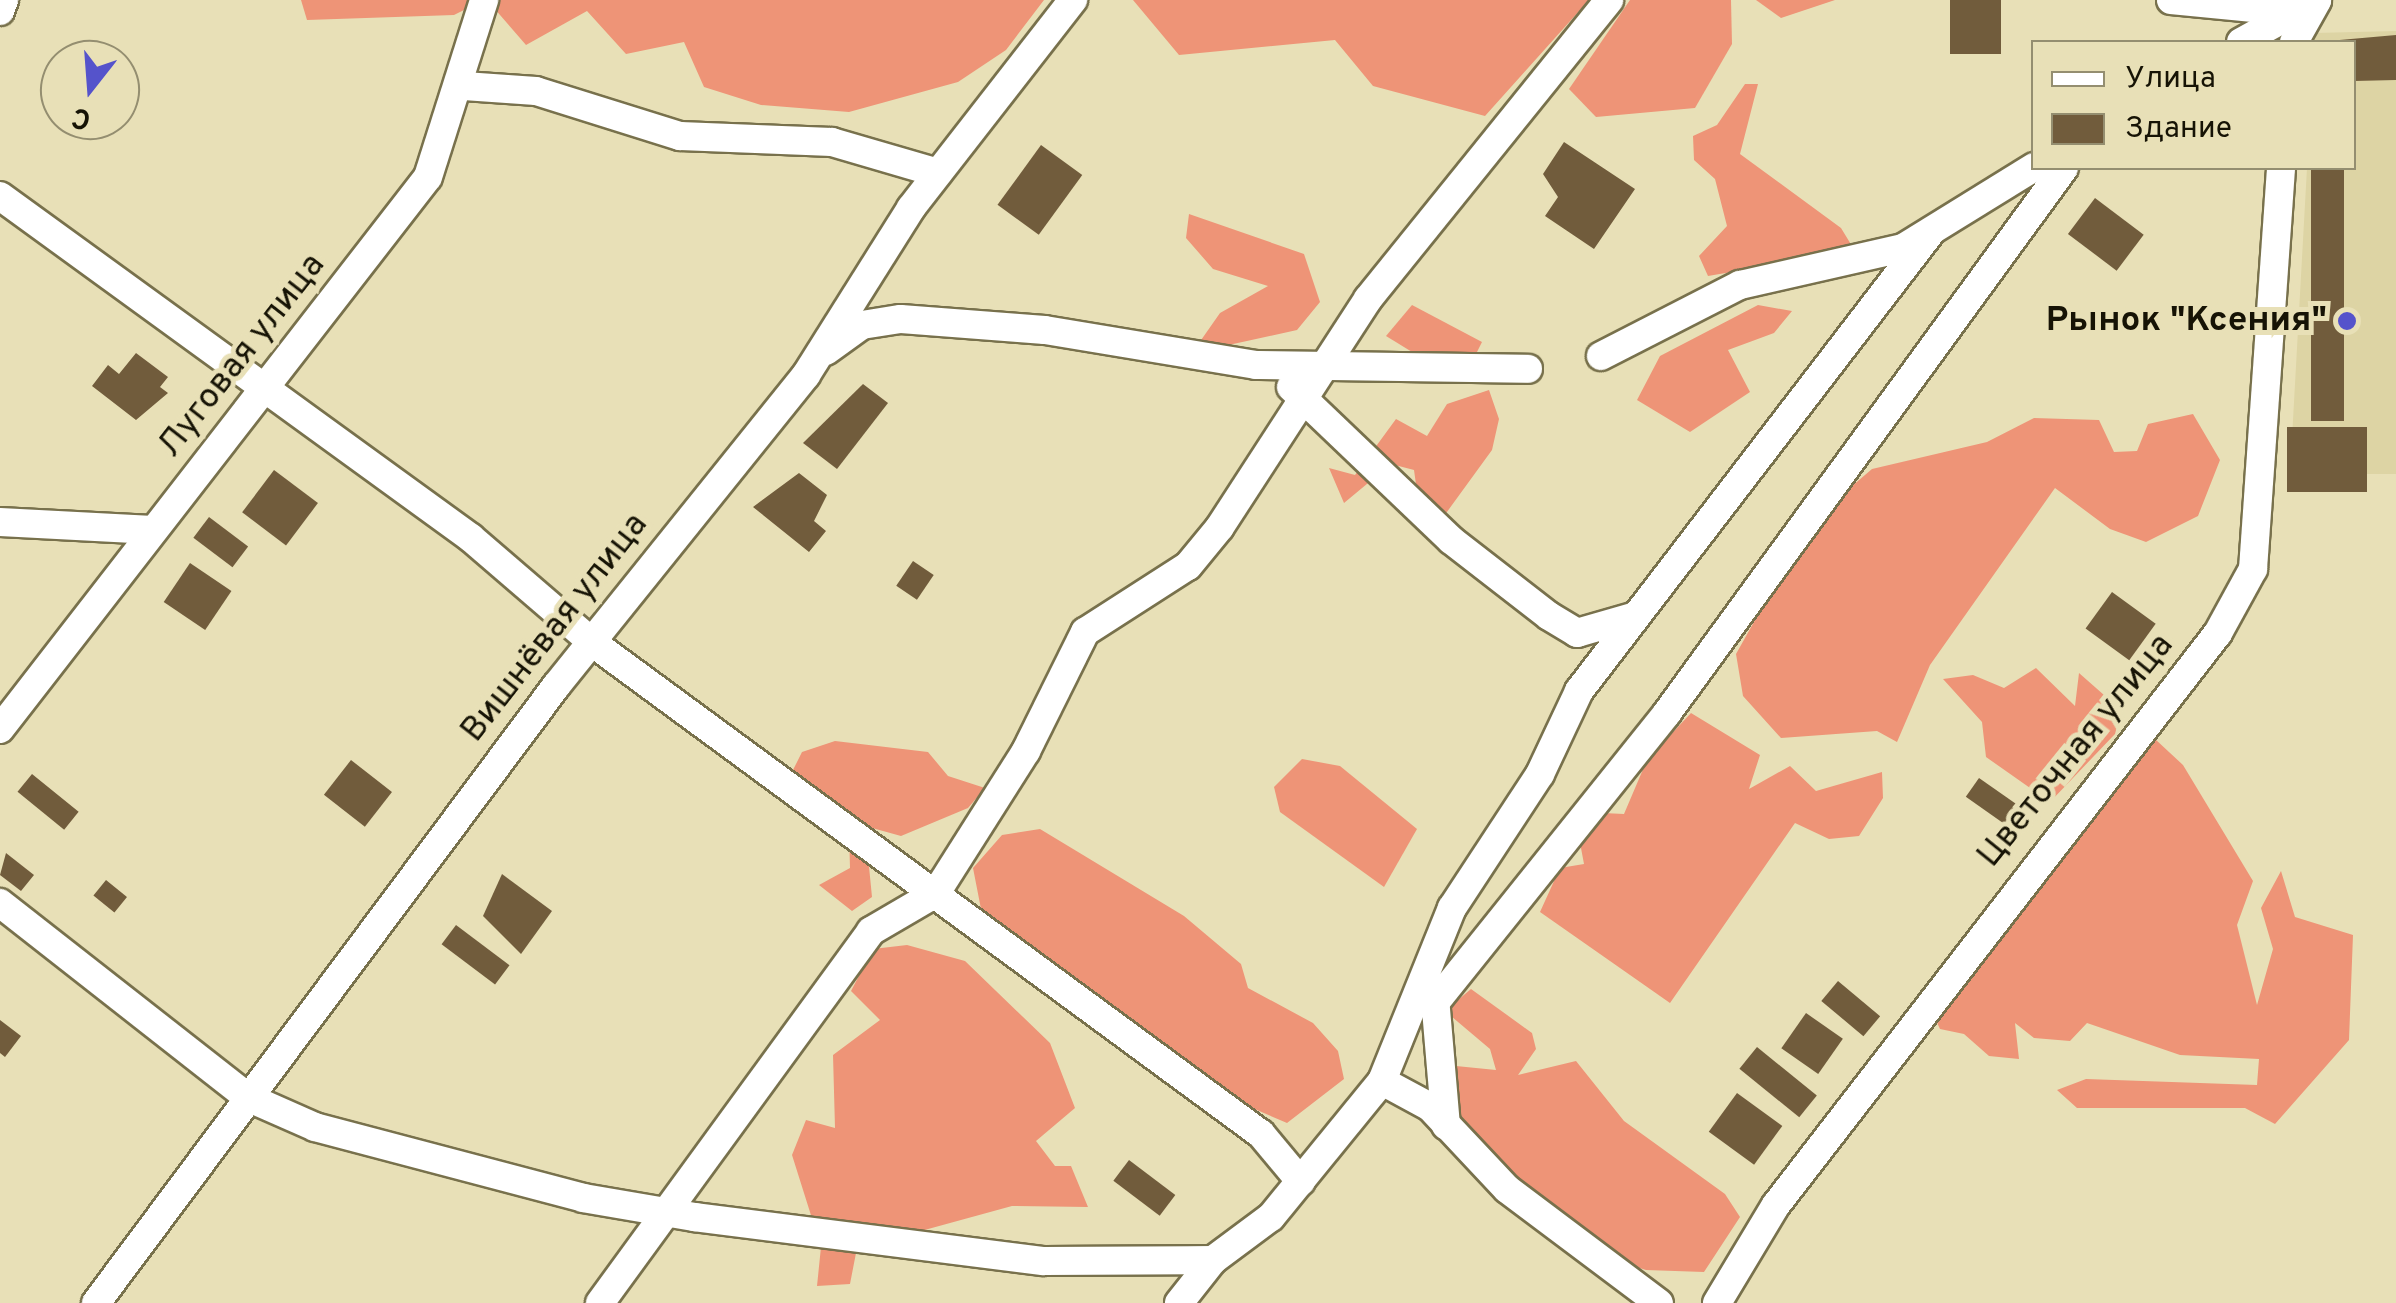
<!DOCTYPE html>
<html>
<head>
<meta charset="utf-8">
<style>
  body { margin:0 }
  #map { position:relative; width:2396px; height:1303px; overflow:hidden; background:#e8e0b7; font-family:Overpass,sans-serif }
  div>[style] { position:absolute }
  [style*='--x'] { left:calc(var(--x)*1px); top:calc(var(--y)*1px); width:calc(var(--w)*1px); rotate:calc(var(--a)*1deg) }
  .built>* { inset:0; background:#ddd4a4 }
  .forest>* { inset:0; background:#ee9477 }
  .building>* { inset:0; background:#715c3c; transform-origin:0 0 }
  .roads { filter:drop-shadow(2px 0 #78714c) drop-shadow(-2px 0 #78714c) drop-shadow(0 2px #78714c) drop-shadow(0 -2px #78714c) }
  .minor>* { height:28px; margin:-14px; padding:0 14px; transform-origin:14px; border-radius:14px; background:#fff }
  .dots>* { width:28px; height:28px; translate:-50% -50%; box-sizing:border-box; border:5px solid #e8e0b7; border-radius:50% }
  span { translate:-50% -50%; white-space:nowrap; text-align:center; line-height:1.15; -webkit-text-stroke:10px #e8e0b7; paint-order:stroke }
  .poi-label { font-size:35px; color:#161305; font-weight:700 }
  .right { translate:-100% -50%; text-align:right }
  .street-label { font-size:35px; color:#161305 }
  .legend { position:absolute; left:2031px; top:40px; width:325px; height:130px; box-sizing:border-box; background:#e8e0b7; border:2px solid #948e70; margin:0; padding:12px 18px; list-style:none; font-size:30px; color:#161305 }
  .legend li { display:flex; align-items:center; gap:20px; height:50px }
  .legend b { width:50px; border:2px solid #948e70 }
  .north { position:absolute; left:40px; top:40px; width:100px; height:100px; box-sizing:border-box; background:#e8e0b7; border:2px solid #948e70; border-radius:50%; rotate:197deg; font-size:28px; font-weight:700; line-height:40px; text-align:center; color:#161305 }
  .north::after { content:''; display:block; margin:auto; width:35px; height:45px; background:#5553cb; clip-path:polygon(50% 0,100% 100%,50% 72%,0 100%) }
</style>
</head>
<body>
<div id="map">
  <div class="built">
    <div style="clip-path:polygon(2396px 31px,2396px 474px,2290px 474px,2307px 168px,2354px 168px,2354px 42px,2314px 42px,2314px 33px)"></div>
  </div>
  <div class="forest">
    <div style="clip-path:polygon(301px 0,484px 0,454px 15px,307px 20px)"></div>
    <div style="clip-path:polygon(487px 0,1044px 0,1006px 50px,958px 82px,849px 112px,761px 105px,704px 87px,684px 42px,626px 54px,587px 11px,526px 45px)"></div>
    <div style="clip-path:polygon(1133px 0,1589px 0,1485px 116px,1373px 86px,1335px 40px,1179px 55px)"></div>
    <div style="clip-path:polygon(1630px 0,1731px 0,1732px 44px,1695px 108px,1596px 117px,1569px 89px)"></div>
    <div style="clip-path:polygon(1756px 0,1835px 0,1781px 18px)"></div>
    <div style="clip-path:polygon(1745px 84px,1758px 84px,1740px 154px,1841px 228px,1855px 251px,1708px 276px,1699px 256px,1727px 226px,1715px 179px,1694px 160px,1693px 136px,1717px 125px)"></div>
    <div style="clip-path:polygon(1189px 214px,1304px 254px,1320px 302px,1297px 330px,1192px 353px,1220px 313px,1268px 286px,1213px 269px,1186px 238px)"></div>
    <div style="clip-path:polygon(1412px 305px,1482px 342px,1476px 354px,1417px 355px,1386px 336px)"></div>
    <div style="clip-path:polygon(1758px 305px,1792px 311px,1774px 333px,1728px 350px,1750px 392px,1690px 432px,1637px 400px,1660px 356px)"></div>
    <div style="clip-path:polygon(1489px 390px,1499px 419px,1492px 450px,1436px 527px,1419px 506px,1414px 470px,1391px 464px,1344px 503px,1329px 468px,1355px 475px,1396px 419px,1427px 436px,1447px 404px)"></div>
    <div style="clip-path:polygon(2193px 414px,2220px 460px,2198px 516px,2146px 542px,2110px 529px,2055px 488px,1930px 665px,1897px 742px,1877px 731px,1781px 738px,1743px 696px,1736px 654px,1810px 522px,1872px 469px,1987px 442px,2034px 418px,2099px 420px,2114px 452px,2137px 451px,2148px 424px)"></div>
    <div style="clip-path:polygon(2036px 668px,2075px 706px,2079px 673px,2121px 710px,2115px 734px,2050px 802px,1986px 757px,1982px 722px,1943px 679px,1973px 675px,2004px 688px)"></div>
    <div style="clip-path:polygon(1691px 713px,1760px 755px,1749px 789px,1790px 766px,1816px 791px,1882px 772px,1883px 798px,1859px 836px,1829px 839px,1795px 823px,1670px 1003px,1540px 912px,1560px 868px,1584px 864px,1578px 832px,1603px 813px,1624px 814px,1647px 760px)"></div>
    <div style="clip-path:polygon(2155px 739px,2183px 765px,2253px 881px,2237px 925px,2257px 1005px,2273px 949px,2261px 908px,2281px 871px,2295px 917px,2353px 935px,2349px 1040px,2275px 1124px,2245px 1108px,2077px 1108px,2057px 1090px,2086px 1079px,2257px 1085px,2259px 1059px,2180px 1055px,2087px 1023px,2070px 1041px,2034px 1038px,2015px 1023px,2019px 1059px,1989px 1056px,1964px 1034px,1940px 1029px,1932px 1012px)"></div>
    <div style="clip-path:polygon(835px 741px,928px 752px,948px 776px,985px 788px,968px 808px,901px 836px,865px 826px,872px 897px,852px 911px,819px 885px,850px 868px,849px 833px,788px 780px,802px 752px)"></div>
    <div style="clip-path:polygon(1302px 759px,1340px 766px,1417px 829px,1384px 887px,1280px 812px,1274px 787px)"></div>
    <div style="clip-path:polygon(1040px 829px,1184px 916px,1241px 964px,1248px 988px,1313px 1023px,1338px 1051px,1344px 1079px,1287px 1123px,1236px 1101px,1050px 967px,981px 909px,973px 868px,1002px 835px)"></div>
    <div style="clip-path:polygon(907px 945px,965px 961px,1050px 1043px,1075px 1108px,1036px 1141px,1055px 1166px,1071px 1166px,1088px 1207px,1012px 1206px,899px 1237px,856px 1253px,850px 1284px,817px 1286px,821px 1247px,792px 1155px,806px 1120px,835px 1128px,833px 1055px,880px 1020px,851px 991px,873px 949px)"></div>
    <div style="clip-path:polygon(1471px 989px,1532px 1033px,1536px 1049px,1518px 1075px,1576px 1061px,1624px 1121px,1725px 1194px,1740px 1217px,1704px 1272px,1646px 1270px,1592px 1253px,1453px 1121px,1443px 1083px,1456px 1066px,1496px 1070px,1490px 1049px,1445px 1011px)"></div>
  </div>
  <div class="building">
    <div style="left:1950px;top:0;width:51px;height:54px"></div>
    <div style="clip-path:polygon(2396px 35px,2396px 80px,2354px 81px,2354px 42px,2317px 42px)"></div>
    <div style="clip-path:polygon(1564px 142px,1635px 189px,1594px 249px,1545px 216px,1558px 197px,1543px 174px)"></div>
    <div style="left:1041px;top:145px;width:51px;height:74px;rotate:36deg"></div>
    <div style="left:2311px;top:168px;width:33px;height:253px"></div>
    <div style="left:2095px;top:198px;width:61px;height:45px;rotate:37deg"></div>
    <div style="clip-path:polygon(136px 353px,168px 377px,160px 387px,168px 393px,136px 420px,92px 386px,108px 365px,119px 374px)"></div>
    <div style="clip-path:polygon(863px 384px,888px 403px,837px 469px,803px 443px)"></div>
    <div style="left:2287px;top:427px;width:80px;height:65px"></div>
    <div style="left:274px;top:470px;width:55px;height:53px;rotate:37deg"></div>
    <div style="clip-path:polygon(799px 473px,827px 495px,814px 521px,826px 531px,809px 552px,753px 507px)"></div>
    <div style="left:209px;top:517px;width:49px;height:26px;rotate:37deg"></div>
    <div style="left:913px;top:561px;width:25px;height:30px;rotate:34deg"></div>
    <div style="left:190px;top:563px;width:50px;height:47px;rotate:34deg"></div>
    <div style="left:2112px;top:592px;width:54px;height:45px;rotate:36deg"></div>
    <div style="left:351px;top:760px;width:52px;height:44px;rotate:38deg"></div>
    <div style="left:32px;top:774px;width:60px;height:23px;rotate:39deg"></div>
    <div style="left:1979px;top:778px;width:55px;height:23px;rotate:35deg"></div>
    <div style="clip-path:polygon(6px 853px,34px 875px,21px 891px,0 875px)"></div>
    <div style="clip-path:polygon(502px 874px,552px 911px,521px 954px,483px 916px)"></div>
    <div style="left:106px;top:880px;width:27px;height:20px;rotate:39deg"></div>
    <div style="left:456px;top:925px;width:67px;height:24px;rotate:37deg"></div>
    <div style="left:1838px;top:981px;width:55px;height:26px;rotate:40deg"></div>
    <div style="left:1806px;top:1013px;width:45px;height:43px;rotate:35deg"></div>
    <div style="clip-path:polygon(0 1020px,21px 1036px,5px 1057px,0 1053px)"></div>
    <div style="left:1757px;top:1047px;width:77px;height:28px;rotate:39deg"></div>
    <div style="left:1737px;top:1093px;width:56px;height:48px;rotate:36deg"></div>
    <div style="left:1129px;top:1160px;width:58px;height:26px;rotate:37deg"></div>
  </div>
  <div class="roads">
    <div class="minor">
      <div style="--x:2171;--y:0;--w:124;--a:5.6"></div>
      <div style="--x:0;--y:11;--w:12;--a:-70"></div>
      <div style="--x:2241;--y:42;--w:87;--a:-28.9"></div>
      <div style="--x:2294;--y:42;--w:47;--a:-60.7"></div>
      <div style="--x:464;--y:86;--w:72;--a:4"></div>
      <div style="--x:536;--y:91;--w:151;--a:17.4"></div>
      <div style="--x:680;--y:136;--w:152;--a:2.3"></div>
      <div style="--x:832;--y:142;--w:110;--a:16.3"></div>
      <div style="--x:0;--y:196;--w:582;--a:35.98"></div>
      <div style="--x:471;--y:538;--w:161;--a:40.7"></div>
      <div style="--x:593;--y:643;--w:829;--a:36.32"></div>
      <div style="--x:1261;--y:1134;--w:62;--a:50.2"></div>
      <div style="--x:826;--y:351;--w:44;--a:-35.8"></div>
      <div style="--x:862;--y:325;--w:39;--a:-9"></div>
      <div style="--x:901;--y:319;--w:144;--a:4.4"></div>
      <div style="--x:1045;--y:330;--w:214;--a:9.4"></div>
      <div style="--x:1256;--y:365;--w:272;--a:0.8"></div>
      <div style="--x:1601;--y:356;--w:156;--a:-27.1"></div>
      <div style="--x:1740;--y:285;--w:167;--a:-12.8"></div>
      <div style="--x:1903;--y:248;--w:154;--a:-31.7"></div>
      <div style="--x:1291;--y:387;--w:221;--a:43.7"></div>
      <div style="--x:1451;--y:540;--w:124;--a:37.8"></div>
      <div style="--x:1549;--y:616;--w:33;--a:31"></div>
      <div style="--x:1577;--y:633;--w:57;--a:-16.2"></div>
      <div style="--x:0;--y:522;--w:153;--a:3"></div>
      <div style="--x:0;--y:729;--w:698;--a:-52.21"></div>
      <div style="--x:428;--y:177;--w:186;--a:-72.4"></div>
      <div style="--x:0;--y:903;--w:314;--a:38.1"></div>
      <div style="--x:247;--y:1097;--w:74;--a:23.8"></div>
      <div style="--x:315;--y:1127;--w:277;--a:14.8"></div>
      <div style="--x:583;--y:1198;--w:113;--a:9.7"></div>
      <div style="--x:694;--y:1217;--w:353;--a:7.2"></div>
      <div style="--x:1044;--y:1261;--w:169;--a:-0.3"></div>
      <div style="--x:1434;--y:986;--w:140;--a:85.1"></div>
      <div style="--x:1434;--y:1004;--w:373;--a:-51.3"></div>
      <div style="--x:1667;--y:713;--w:674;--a:-53.93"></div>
      <div style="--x:1382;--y:1081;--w:55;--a:28.4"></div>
      <div style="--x:1430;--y:1107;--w:112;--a:46.8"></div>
      <div style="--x:1507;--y:1189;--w:190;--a:36.9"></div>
      <div style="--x:96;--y:1303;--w:770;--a:-53.29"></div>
      <div style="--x:556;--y:686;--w:399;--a:-51.2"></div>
      <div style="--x:806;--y:375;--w:197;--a:-57.8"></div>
      <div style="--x:911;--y:208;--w:264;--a:-52.1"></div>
      <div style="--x:600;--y:1303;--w:460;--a:-53.9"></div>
      <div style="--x:871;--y:931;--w:75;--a:-30.3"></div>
      <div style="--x:936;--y:893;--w:168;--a:-57.6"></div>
      <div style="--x:1026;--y:751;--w:133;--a:-63.6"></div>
      <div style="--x:1085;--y:632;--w:122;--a:-32.7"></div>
      <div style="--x:1188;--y:566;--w:50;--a:-50.6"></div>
      <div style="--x:1220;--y:527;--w:272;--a:-57"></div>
      <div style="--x:1368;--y:299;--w:384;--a:-51.1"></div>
      <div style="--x:1179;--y:1303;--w:55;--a:-51.7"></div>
      <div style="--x:1213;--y:1260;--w:72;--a:-36.6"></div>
      <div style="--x:1271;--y:1217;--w:176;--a:-50.8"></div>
      <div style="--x:1382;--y:1081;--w:187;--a:-68"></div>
      <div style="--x:1452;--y:908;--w:160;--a:-56.7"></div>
      <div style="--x:1540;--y:774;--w:92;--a:-64.8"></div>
      <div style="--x:1579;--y:691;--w:577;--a:-52.53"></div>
      <div style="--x:1717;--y:1303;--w:114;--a:-59"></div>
      <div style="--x:1776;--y:1205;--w:723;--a:-52.31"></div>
      <div style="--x:2218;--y:633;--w:73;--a:-61.3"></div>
      <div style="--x:2253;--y:569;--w:402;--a:-86"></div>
    </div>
  </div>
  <div class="dots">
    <div style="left:2347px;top:321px;background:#5553cb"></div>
  </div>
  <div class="poi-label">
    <span class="right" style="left:2327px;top:321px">Рынок "Ксения"</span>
  </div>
  <div class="street-label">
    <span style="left:242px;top:356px;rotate:-52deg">Луговая улица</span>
    <span style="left:555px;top:628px;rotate:-52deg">Вишнёвая улица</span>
    <span style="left:2076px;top:751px;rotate:-51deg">Цветочная улица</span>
  </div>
  <ul class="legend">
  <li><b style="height:12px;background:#fff"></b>Улица</li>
  <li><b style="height:28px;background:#715c3c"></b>Здание</li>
  </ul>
  <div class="north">С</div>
</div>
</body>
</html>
